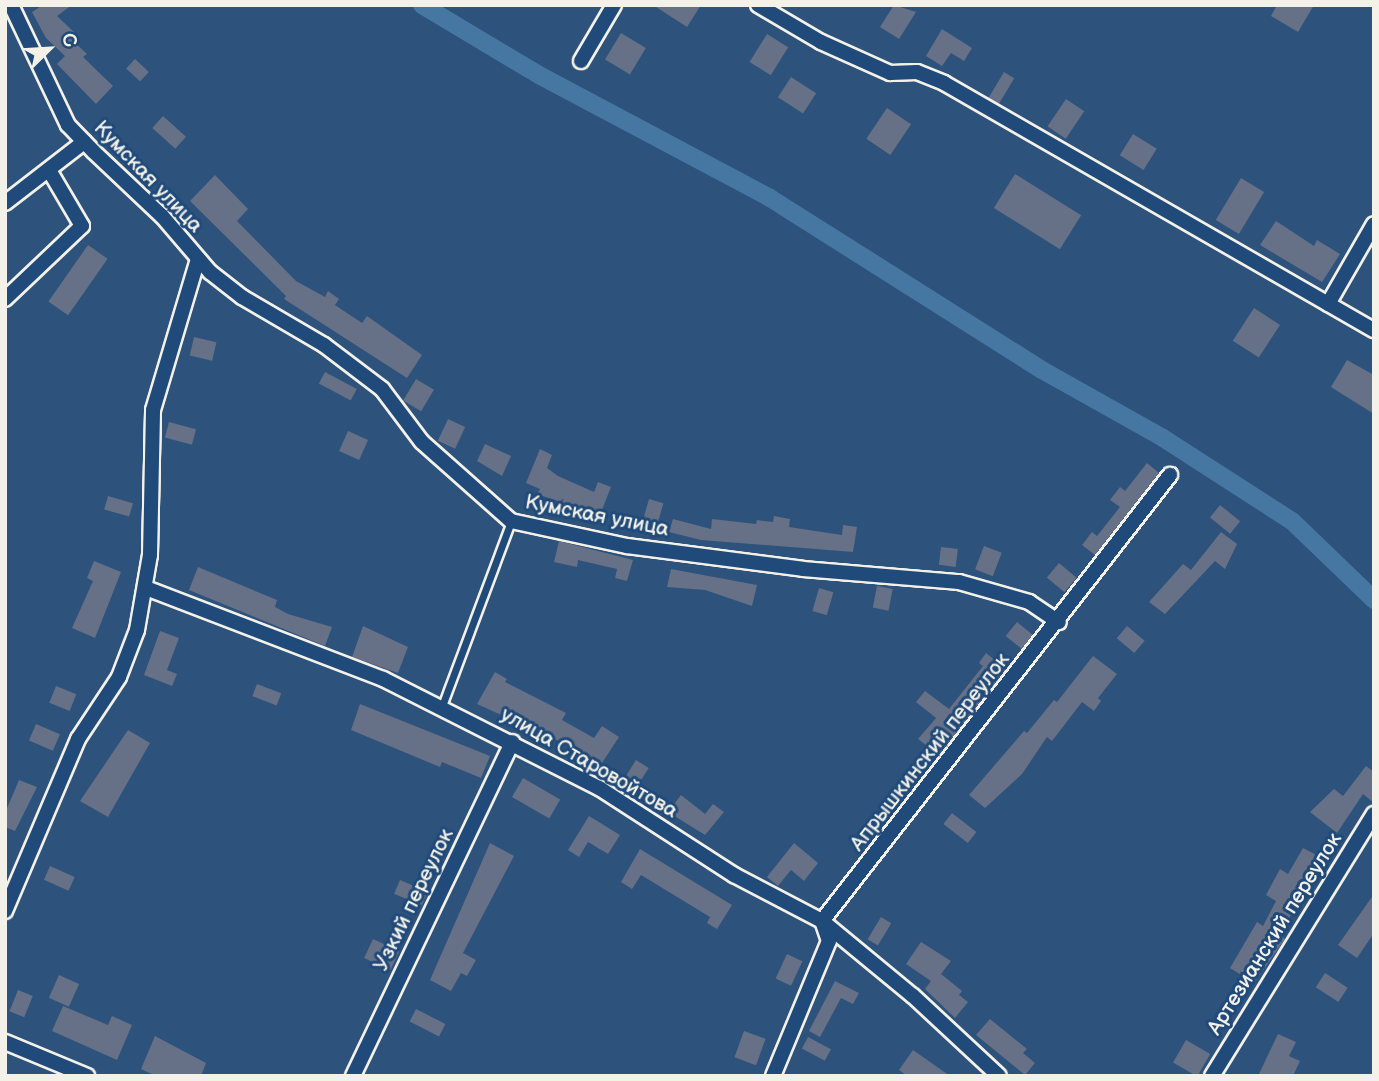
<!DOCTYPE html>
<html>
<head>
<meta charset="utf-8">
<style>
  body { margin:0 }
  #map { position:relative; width:1379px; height:1081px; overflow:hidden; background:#2d527c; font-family:"Balsamiq Sans",sans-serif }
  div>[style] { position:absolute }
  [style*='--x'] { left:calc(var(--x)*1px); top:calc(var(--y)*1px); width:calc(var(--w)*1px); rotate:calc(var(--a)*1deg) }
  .canal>* { height:18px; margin:-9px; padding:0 9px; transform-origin:9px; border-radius:9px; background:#4577a2 }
  .building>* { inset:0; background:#667086; transform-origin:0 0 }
  .roads { filter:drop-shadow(2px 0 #f4f1e8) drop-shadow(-2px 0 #f4f1e8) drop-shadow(0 2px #f4f1e8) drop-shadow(0 -2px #f4f1e8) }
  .service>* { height:7px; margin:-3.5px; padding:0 3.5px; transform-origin:3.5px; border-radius:3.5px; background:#1f4a7a }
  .minor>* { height:14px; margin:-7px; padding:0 7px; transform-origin:7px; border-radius:7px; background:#1f4a7a }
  span { translate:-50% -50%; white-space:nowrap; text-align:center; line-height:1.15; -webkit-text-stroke:6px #1f4a7a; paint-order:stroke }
  .street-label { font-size:21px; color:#f4f1e8 }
  .frame { position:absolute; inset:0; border:7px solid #f4f1e8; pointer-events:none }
  .north { position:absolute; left:14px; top:14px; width:70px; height:70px; -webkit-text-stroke:5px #1f4a7a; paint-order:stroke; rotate:66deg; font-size:19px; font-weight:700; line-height:28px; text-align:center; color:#f4f1e8 }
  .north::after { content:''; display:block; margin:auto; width:24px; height:32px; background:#f4f1e8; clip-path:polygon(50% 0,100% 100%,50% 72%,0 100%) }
</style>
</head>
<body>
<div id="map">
  <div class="canal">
    <div style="--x:422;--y:5;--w:136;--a:30.9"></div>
    <div style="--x:539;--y:75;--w:262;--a:28"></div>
    <div style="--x:770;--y:198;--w:322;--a:32.3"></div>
    <div style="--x:1042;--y:370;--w:139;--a:29.3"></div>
    <div style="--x:1163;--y:438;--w:153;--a:32.8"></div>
    <div style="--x:1292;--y:521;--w:114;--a:43.9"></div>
  </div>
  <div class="building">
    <div style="clip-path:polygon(43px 5px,72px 5px,57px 16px,75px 33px,70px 38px,87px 54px,83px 57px,113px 86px,96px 104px,57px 64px,65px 56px,46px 38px,32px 12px)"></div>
    <div style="clip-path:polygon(653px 5px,701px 5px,687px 27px)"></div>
    <div style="clip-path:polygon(894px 5px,916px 12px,899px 39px,880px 27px)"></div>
    <div style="clip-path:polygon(1277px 5px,1314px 5px,1298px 32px,1271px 16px)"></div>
    <div style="clip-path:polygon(942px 29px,972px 48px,964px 61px,951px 53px,942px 66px,926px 56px)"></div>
    <div style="left:621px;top:33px;width:29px;height:31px;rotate:31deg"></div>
    <div style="left:767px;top:34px;width:25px;height:33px;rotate:32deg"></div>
    <div style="left:135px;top:59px;width:19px;height:13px;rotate:43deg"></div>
    <div style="left:1004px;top:72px;width:12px;height:30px;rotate:31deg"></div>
    <div style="left:791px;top:77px;width:30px;height:24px;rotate:33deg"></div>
    <div style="left:1066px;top:99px;width:22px;height:33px;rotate:34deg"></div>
    <div style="left:887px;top:108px;width:29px;height:37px;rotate:34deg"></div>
    <div style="left:163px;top:116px;width:31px;height:16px;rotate:42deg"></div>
    <div style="left:1133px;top:134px;width:28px;height:25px;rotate:32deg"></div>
    <div style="left:1015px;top:174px;width:78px;height:40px;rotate:32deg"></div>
    <div style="clip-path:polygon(215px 175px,248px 209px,237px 221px,296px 281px,325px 297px,328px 291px,339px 299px,335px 305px,362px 323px,367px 316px,422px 355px,407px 378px,284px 299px,286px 296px,190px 201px)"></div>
    <div style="left:1241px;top:178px;width:27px;height:49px;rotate:31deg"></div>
    <div style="clip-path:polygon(1276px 221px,1314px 246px,1317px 240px,1340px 254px,1322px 282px,1260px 245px)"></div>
    <div style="left:88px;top:245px;width:24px;height:69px;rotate:35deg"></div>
    <div style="left:1254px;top:308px;width:31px;height:39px;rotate:33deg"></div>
    <div style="left:194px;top:337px;width:23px;height:19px;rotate:13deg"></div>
    <div style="clip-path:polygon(1347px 360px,1374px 375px,1374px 414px,1331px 387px)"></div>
    <div style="left:325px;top:372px;width:36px;height:13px;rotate:28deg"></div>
    <div style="left:416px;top:379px;width:21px;height:25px;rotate:31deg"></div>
    <div style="left:448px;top:419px;width:19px;height:24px;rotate:25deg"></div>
    <div style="left:169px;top:422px;width:28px;height:16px;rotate:15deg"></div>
    <div style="left:348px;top:431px;width:22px;height:22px;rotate:24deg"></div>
    <div style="clip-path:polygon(485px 444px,511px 456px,502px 476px,477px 461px)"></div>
    <div style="clip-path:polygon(540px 449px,552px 455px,547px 468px,558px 476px,594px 492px,598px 482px,611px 487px,600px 515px,537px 494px,540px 489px,526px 483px)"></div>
    <div style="clip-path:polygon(1147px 463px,1159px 473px,1095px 555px,1082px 545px,1092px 532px,1097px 536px,1120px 507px,1110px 500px,1120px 487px,1125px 491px)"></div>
    <div style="left:108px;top:496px;width:26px;height:14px;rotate:16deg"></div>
    <div style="left:649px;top:499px;width:15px;height:23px;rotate:16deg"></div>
    <div style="left:1220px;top:505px;width:26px;height:16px;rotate:39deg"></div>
    <div style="clip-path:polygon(774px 516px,790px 519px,789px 527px,842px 535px,843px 525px,857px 527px,853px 552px,701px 540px,669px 532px,673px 519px,711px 529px,712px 519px,756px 524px,757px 520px,773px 522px)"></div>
    <div style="clip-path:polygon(1221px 532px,1237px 544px,1225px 569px,1215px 561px,1165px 614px,1149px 602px,1183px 564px,1191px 570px)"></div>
    <div style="clip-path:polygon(559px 541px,633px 560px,627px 581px,615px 578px,617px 569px,578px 560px,577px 567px,554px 562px)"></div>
    <div style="left:984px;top:546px;width:19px;height:25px;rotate:21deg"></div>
    <div style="left:941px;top:547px;width:17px;height:18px;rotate:7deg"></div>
    <div style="clip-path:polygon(94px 561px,121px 572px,95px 638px,72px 628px,93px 581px,87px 578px)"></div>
    <div style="left:1059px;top:563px;width:23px;height:19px;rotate:40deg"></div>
    <div style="clip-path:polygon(198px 567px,277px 600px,275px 607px,288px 614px,332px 627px,325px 646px,189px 590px)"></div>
    <div style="clip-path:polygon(671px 569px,757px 585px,752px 606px,705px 590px,667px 587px)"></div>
    <div style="left:877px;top:586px;width:16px;height:22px;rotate:11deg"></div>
    <div style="left:819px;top:588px;width:15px;height:24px;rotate:16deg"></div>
    <div style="left:1017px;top:622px;width:21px;height:18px;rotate:39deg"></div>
    <div style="clip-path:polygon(363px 626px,408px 647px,398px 673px,352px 657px)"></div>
    <div style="left:1127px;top:626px;width:23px;height:16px;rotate:40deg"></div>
    <div style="clip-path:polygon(160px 631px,179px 638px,167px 670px,177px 674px,172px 686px,144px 675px)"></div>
    <div style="clip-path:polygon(986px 653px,1006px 669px,939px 755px,918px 739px,936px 718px,916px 702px,925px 691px,949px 709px,983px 666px,979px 663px)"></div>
    <div style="clip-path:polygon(1093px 656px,1117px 674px,1098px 698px,1101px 701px,1094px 711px,1082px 702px,1052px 741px,1047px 737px,1022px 774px,985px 808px,969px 795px,1024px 731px,1027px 733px,1054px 700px,1057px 702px)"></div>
    <div style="clip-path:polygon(495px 672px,507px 679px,505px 682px,566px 713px,562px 720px,594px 738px,602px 726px,619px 737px,600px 766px,572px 747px,477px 704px)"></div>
    <div style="left:257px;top:684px;width:26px;height:13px;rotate:21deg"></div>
    <div style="left:56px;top:686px;width:22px;height:18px;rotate:22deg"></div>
    <div style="clip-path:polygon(360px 704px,490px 756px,481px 778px,442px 762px,440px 767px,351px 730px)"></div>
    <div style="left:36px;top:724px;width:26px;height:18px;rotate:23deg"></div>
    <div style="clip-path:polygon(128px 730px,150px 743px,108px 817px,80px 801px)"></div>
    <div style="left:636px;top:760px;width:15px;height:27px;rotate:32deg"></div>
    <div style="clip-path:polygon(1366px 766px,1374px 772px,1374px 803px,1363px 794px,1337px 833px,1310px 812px,1334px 789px,1343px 796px)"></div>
    <div style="left:523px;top:778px;width:43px;height:22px;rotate:30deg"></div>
    <div style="clip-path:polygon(19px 780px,37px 787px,15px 831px,5px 827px,5px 813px)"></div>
    <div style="clip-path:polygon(681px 795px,705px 814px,713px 804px,724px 812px,705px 835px,668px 812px)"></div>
    <div style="left:952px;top:813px;width:31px;height:14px;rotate:38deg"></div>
    <div style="clip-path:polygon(589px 816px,620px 835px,608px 854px,588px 842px,579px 857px,568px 850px)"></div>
    <div style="clip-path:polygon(490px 843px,514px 856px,463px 953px,476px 960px,467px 976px,461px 973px,451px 991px,430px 980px)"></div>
    <div style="clip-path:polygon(794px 843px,818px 863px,804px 881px,791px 870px,778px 886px,767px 877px)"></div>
    <div style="clip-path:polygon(1303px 848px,1326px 860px,1319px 872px,1315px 870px,1297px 902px,1281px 936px,1285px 939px,1254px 983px,1230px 968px,1257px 922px,1263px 926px,1276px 901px,1266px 895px,1280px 869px,1288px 874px)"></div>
    <div style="clip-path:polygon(640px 849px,732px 905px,717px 929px,707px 923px,710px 917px,641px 875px,632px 889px,621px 882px)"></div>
    <div style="left:50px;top:866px;width:27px;height:15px;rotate:24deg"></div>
    <div style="left:400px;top:880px;width:30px;height:15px;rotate:23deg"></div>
    <div style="clip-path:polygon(1374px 894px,1374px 933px,1357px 958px,1338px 945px)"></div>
    <div style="left:881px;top:917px;width:12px;height:26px;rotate:31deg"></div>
    <div style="left:373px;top:939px;width:29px;height:21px;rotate:25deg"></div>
    <div style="clip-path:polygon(921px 942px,951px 961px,941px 974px,962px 991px,959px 995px,968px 1002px,955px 1018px,925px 989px,931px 981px,906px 964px)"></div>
    <div style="left:787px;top:954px;width:17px;height:27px;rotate:25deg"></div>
    <div style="left:1325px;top:973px;width:27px;height:17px;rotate:33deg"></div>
    <div style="left:59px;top:975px;width:22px;height:25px;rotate:24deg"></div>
    <div style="clip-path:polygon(835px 981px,859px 993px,853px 1004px,841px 998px,820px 1037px,809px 1031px)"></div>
    <div style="left:18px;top:990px;width:16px;height:23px;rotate:22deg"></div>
    <div style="clip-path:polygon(63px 1006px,108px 1025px,112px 1016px,132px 1025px,117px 1060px,52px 1031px)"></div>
    <div style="left:416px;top:1009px;width:33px;height:14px;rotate:27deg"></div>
    <div style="clip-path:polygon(990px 1019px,1027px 1049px,1023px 1053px,1035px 1063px,1025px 1075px,976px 1035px)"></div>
    <div style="left:744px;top:1031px;width:23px;height:28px;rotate:20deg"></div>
    <div style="clip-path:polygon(1278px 1034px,1296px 1042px,1289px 1056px,1300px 1061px,1293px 1076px,1258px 1076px)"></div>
    <div style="clip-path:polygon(155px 1036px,206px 1063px,201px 1076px,156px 1076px,141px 1069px)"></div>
    <div style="left:808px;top:1037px;width:26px;height:13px;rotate:28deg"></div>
    <div style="left:1186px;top:1040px;width:28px;height:26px;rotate:30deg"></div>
    <div style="clip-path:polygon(913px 1050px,950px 1076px,907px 1076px,899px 1070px)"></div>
  </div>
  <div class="roads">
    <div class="service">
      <div style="--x:442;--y:706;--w:197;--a:-69.5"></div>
    </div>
    <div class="minor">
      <div style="--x:11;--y:5;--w:133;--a:64.6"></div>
      <div style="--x:68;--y:125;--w:37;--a:46"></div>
      <div style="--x:94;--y:152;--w:93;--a:43.3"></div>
      <div style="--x:162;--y:216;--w:74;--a:49.4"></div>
      <div style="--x:210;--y:272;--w:41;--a:38"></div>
      <div style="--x:242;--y:297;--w:95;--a:30.3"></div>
      <div style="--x:324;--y:345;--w:73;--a:37.2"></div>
      <div style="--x:382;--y:389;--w:66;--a:53"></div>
      <div style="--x:422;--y:442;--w:119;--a:41.6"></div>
      <div style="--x:511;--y:521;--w:119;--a:12.2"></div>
      <div style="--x:627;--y:546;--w:177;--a:7.4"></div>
      <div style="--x:803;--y:569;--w:157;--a:4.8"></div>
      <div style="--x:959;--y:582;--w:73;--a:15.9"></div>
      <div style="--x:1029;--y:602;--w:36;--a:34"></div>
      <div style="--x:758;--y:5;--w:73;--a:30.4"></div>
      <div style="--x:821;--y:42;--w:76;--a:24.2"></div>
      <div style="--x:890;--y:73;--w:27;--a:-2"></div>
      <div style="--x:917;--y:72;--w:29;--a:22"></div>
      <div style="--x:944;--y:83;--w:496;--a:29.9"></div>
      <div style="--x:581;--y:61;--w:65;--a:-59.5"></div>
      <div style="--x:5;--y:203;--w:100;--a:-37.7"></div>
      <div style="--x:5;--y:299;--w:106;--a:-43.5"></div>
      <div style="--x:82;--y:226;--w:65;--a:-120.5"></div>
      <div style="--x:1328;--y:304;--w:92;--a:-60.1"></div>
      <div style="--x:146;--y:588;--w:254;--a:21"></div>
      <div style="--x:383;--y:679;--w:242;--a:26.8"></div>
      <div style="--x:599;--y:788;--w:161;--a:32.8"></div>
      <div style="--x:734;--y:875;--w:99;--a:27.6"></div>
      <div style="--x:822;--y:921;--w:118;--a:39.5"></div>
      <div style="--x:913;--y:996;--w:117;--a:42.9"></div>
      <div style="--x:5;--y:911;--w:187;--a:-67"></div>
      <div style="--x:78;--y:739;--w:74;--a:-56.5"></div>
      <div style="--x:119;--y:677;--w:50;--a:-69"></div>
      <div style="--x:137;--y:630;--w:76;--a:-80.2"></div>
      <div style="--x:150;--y:555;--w:145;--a:-88.8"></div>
      <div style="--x:153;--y:410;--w:158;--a:-73.4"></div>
      <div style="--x:5;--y:1042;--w:89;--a:22.5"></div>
      <div style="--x:353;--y:1076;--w:370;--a:-64.5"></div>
      <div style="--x:773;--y:1076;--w:146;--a:-67.5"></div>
      <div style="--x:829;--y:941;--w:21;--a:-109"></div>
      <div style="--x:822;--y:921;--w:566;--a:-52.04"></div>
      <div style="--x:1212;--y:1076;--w:308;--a:-58.3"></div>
    </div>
  </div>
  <div class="street-label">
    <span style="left:148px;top:177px;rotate:46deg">Кумская улица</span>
    <span style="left:597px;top:516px;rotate:11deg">Кумская улица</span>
    <span style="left:930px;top:752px;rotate:-52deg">Апрышкинский переулок</span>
    <span style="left:589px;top:763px;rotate:30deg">улица Старовойтова</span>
    <span style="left:414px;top:900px;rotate:-64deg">Узкий переулок</span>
    <span style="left:1275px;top:934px;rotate:-58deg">Артезианский переулок</span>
  </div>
  <div class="frame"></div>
  <div class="north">С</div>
</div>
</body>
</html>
